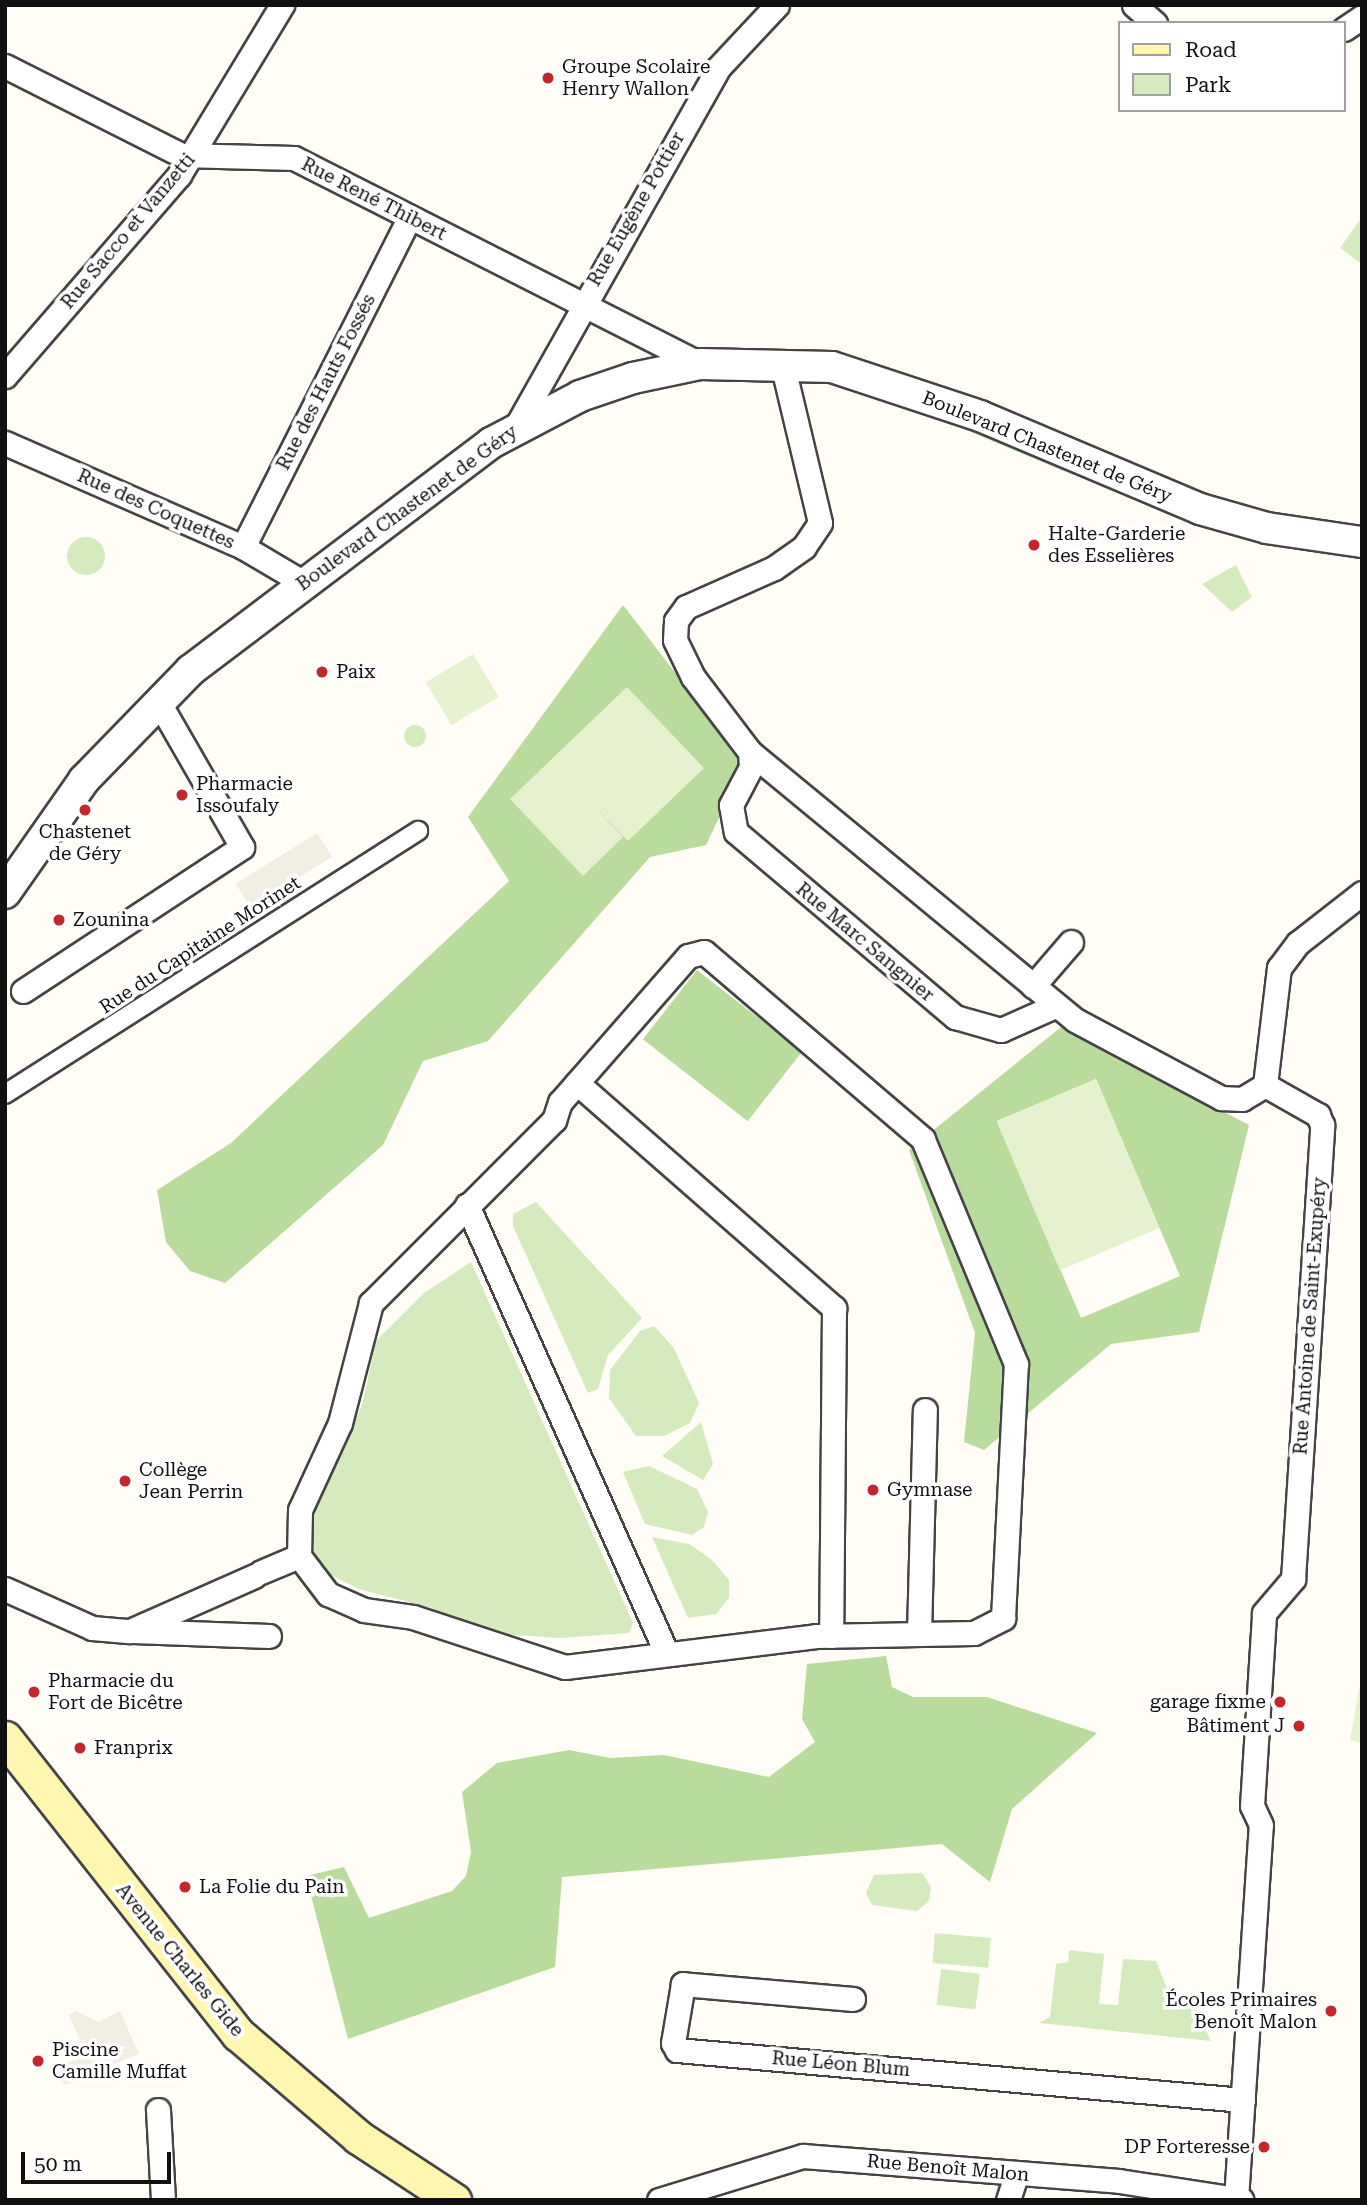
<!DOCTYPE html>
<html>
<head>
<meta charset="utf-8">
<style>
  body { margin:0 }
  #map { position:relative; width:1367px; height:2205px; overflow:hidden; background:#fffdf5; font-family:"Roboto Serif",serif }
  div>[style] { position:absolute }
  [style*='--x'] { left:calc(var(--x)*1px); top:calc(var(--y)*1px); width:calc(var(--w)*1px); rotate:calc(var(--a)*1deg) }
  .green>* { inset:0; background:#d5ebbd; transform-origin:0 0 }
  .round { border-radius:50% }
  .forest>* { inset:0; background:#b9dc9c; transform-origin:0 0 }
  .pitch>* { inset:0; background:#e6f2cf; transform-origin:0 0 }
  .plaza>* { inset:0; background:#f1ede2; transform-origin:0 0 }
  .roads { filter:drop-shadow(2px 0 #444) drop-shadow(-2px 0 #444) drop-shadow(0 2px #444) drop-shadow(0 -2px #444) }
  .pedestrian>* { height:18px; margin:-9px; padding:0 9px; transform-origin:9px; border-radius:9px; background:#fff }
  .minor>* { height:23px; margin:-11.5px; padding:0 11.5px; transform-origin:11.5px; border-radius:11.5px; background:#fff }
  .tertiary>* { height:30px; margin:-15px; padding:0 15px; transform-origin:15px; border-radius:15px; background:#fff }
  .secondary>* { height:33px; margin:-16.5px; padding:0 16.5px; transform-origin:16.5px; border-radius:16.5px; background:#fff6b0 }
  .dots>* { width:19px; height:19px; translate:-50% -50%; box-sizing:border-box; border:4px solid #fff; border-radius:50% }
  span { translate:-50% -50%; white-space:nowrap; text-align:center; line-height:1.15; -webkit-text-stroke:7px #fff; paint-order:stroke }
  .poi-label { font-size:19px; color:#111 }
  .left { translate:0 -50%; text-align:left }
  .right { translate:-100% -50%; text-align:right }
  .street-label { font-size:19px; color:#111 }
  .frame { position:absolute; inset:0; border:7px solid #111; pointer-events:none }
  .legend { position:absolute; left:1118px; top:21px; width:228px; height:91px; box-sizing:border-box; background:#fff; border:2px solid #a0a0a0; margin:0; padding:9px 12px; list-style:none; font-size:21px; color:#111 }
  .legend li { display:flex; align-items:center; gap:14px; height:35px }
  .legend b { width:35px; border:2px solid #a0a0a0 }
  .scale { position:absolute; left:21px; top:2152px; width:150px; height:32px; box-sizing:border-box; border:4px solid #111; border-top:0; padding-left:9px; font-size:21px; line-height:24px; white-space:nowrap; color:#111; -webkit-text-stroke:5px #fff; paint-order:stroke }
</style>
</head>
<body>
<div id="map">
  <div class="green">
    <div style="clip-path:polygon(1362px 217px,1362px 264px,1340px 248px)"></div>
    <div style="clip-path:polygon(884px 399px,970px 426px,1079px 478px,968px 431px)"></div>
    <div class="round" style="left:67px;top:537px;width:38px;height:38px"></div>
    <div style="clip-path:polygon(1236px 565px,1252px 597px,1232px 612px,1202px 584px)"></div>
    <div class="round" style="left:404px;top:725px;width:22px;height:22px"></div>
    <div style="clip-path:polygon(536px 1202px,642px 1318px,608px 1355px,598px 1389px,588px 1393px,513px 1226px,513px 1214px)"></div>
    <div style="clip-path:polygon(471px 1262px,633px 1623px,629px 1633px,559px 1638px,459px 1631px,432px 1608px,359px 1589px,323px 1571px,306px 1549px,309px 1523px,362px 1405px,376px 1341px,424px 1293px)"></div>
    <div style="clip-path:polygon(654px 1326px,674px 1348px,699px 1403px,690px 1423px,664px 1436px,636px 1436px,609px 1398px,610px 1370px,640px 1331px)"></div>
    <div style="clip-path:polygon(701px 1422px,713px 1464px,703px 1480px,662px 1456px)"></div>
    <div style="clip-path:polygon(649px 1466px,697px 1489px,708px 1512px,704px 1527px,692px 1535px,645px 1524px,623px 1472px)"></div>
    <div style="clip-path:polygon(652px 1537px,689px 1544px,711px 1559px,729px 1580px,729px 1598px,716px 1614px,688px 1618px)"></div>
    <div style="clip-path:polygon(922px 1873px,931px 1887px,929px 1901px,917px 1911px,872px 1905px,866px 1893px,874px 1875px)"></div>
    <div style="left:935px;top:1933px;width:56px;height:30px;rotate:5deg"></div>
    <div style="clip-path:polygon(1069px 1950px,1104px 1954px,1099px 2004px,1118px 2005px,1123px 1959px,1156px 1961px,1170px 1996px,1197px 2012px,1211px 2041px,1039px 2023px,1050px 2017px,1056px 1964px,1068px 1962px)"></div>
    <div style="left:941px;top:1969px;width:39px;height:36px;rotate:7deg"></div>
  </div>
  <div class="forest">
    <div style="clip-path:polygon(623px 605px,745px 763px,706px 845px,650px 857px,488px 1041px,423px 1061px,383px 1145px,225px 1283px,190px 1271px,166px 1242px,157px 1190px,231px 1143px,509px 881px,468px 817px)"></div>
    <div style="left:697px;top:970px;width:133px;height:88px;rotate:38deg"></div>
    <div style="clip-path:polygon(evenodd,1061px 1027px,1249px 1125px,1199px 1332px,1111px 1344px,984px 1450px,964px 1442px,975px 1333px,909px 1150px,1061px 1027px,1096px 1079px,1180px 1276px,1081px 1318px,997px 1121px,1096px 1079px)"></div>
    <div style="clip-path:polygon(886px 1656px,892px 1687px,913px 1697px,987px 1697px,1097px 1733px,1012px 1809px,990px 1882px,942px 1844px,562px 1877px,555px 1967px,348px 2039px,306px 1876px,344px 1867px,369px 1918px,452px 1891px,466px 1876px,471px 1852px,462px 1792px,497px 1763px,569px 1750px,610px 1758px,664px 1755px,769px 1777px,815px 1742px,802px 1719px,807px 1664px)"></div>
  </div>
  <div class="pitch">
    <div style="left:473px;top:654px;width:50px;height:55px;rotate:59deg"></div>
    <div style="clip-path:polygon(627px 687px,704px 768px,628px 841px,590px 802px,623px 837px,583px 876px,510px 799px)"></div>
    <div style="left:1096px;top:1079px;width:162px;height:108px;rotate:67deg"></div>
    <div style="clip-path:polygon(1362px 1672px,1362px 1743px,1350px 1740px)"></div>
  </div>
  <div class="plaza">
    <div style="left:317px;top:833px;width:28px;height:96px;rotate:58deg"></div>
    <div style="clip-path:polygon(76px 2011px,99px 2022px,120px 2011px,139px 2054px,64px 2085px,56px 2068px,86px 2054px,69px 2015px)"></div>
  </div>
  <div class="roads">
    <div class="pedestrian">
      <div style="--x:5;--y:1094;--w:490;--a:-32.5"></div>
    </div>
    <div class="minor">
      <div style="--x:1134;--y:5;--w:28;--a:41"></div>
      <div style="--x:1344;--y:29;--w:22;--a:-34"></div>
      <div style="--x:5;--y:66;--w:197;--a:26.8"></div>
      <div style="--x:181;--y:155;--w:113;--a:1.5"></div>
      <div style="--x:294;--y:158;--w:455;--a:26.9"></div>
      <div style="--x:782;--y:363;--w:164;--a:76.6"></div>
      <div style="--x:820;--y:523;--w:29;--a:124"></div>
      <div style="--x:804;--y:547;--w:37;--a:145"></div>
      <div style="--x:774;--y:568;--w:96;--a:156.1"></div>
      <div style="--x:686;--y:607;--w:17;--a:126"></div>
      <div style="--x:676;--y:621;--w:19;--a:93"></div>
      <div style="--x:675;--y:640;--w:41;--a:64.1"></div>
      <div style="--x:693;--y:677;--w:94;--a:52.8"></div>
      <div style="--x:750;--y:752;--w:421;--a:39.5"></div>
      <div style="--x:1075;--y:1020;--w:166;--a:28.1"></div>
      <div style="--x:1221;--y:1098;--w:21;--a:3"></div>
      <div style="--x:1242;--y:1099;--w:27;--a:-31"></div>
      <div style="--x:5;--y:376;--w:266;--a:-49.1"></div>
      <div style="--x:179;--y:175;--w:199;--a:-58.8"></div>
      <div style="--x:516;--y:427;--w:412;--a:-60.6"></div>
      <div style="--x:718;--y:68;--w:86;--a:-46.9"></div>
      <div style="--x:5;--y:443;--w:260;--a:23.6"></div>
      <div style="--x:243;--y:547;--w:71;--a:30.5"></div>
      <div style="--x:243;--y:547;--w:369;--a:-63.2"></div>
      <div style="--x:750;--y:752;--w:15;--a:86"></div>
      <div style="--x:751;--y:767;--w:43;--a:117.8"></div>
      <div style="--x:731;--y:805;--w:27;--a:80"></div>
      <div style="--x:736;--y:832;--w:287;--a:40.2"></div>
      <div style="--x:955;--y:1017;--w:48;--a:15.8"></div>
      <div style="--x:1001;--y:1030;--w:59;--a:-24"></div>
      <div style="--x:1033;--y:986;--w:58;--a:-49.2"></div>
      <div style="--x:23;--y:991;--w:262;--a:-33.3"></div>
      <div style="--x:242;--y:847;--w:168;--a:-119.9"></div>
      <div style="--x:577;--y:1083;--w:342;--a:41.2"></div>
      <div style="--x:834;--y:1308;--w:328;--a:90.5"></div>
      <div style="--x:1265;--y:1085;--w:118;--a:-83.2"></div>
      <div style="--x:1279;--y:968;--w:31;--a:-53"></div>
      <div style="--x:1298;--y:943;--w:81;--a:-38"></div>
      <div style="--x:467;--y:1205;--w:490;--a:66"></div>
      <div style="--x:261;--y:1572;--w:41;--a:-22.8"></div>
      <div style="--x:299;--y:1556;--w:48;--a:52.7"></div>
      <div style="--x:328;--y:1594;--w:39;--a:24"></div>
      <div style="--x:364;--y:1610;--w:49;--a:8.1"></div>
      <div style="--x:413;--y:1617;--w:160;--a:18.2"></div>
      <div style="--x:565;--y:1667;--w:253;--a:-7"></div>
      <div style="--x:816;--y:1636;--w:158;--a:-1.1"></div>
      <div style="--x:974;--y:1633;--w:33;--a:-27"></div>
      <div style="--x:1003;--y:1618;--w:254;--a:-87.1"></div>
      <div style="--x:1016;--y:1364;--w:243;--a:-112.5"></div>
      <div style="--x:923;--y:1139;--w:288;--a:-139.5"></div>
      <div style="--x:704;--y:952;--w:16;--a:166"></div>
      <div style="--x:688;--y:956;--w:194;--a:131.2"></div>
      <div style="--x:560;--y:1102;--w:19;--a:108"></div>
      <div style="--x:554;--y:1120;--w:259;--a:135"></div>
      <div style="--x:371;--y:1303;--w:124;--a:104.5"></div>
      <div style="--x:340;--y:1423;--w:96;--a:114.7"></div>
      <div style="--x:300;--y:1510;--w:46;--a:91.2"></div>
      <div style="--x:5;--y:1589;--w:95;--a:24.1"></div>
      <div style="--x:92;--y:1628;--w:38;--a:5"></div>
      <div style="--x:130;--y:1631;--w:136;--a:-23.9"></div>
      <div style="--x:133;--y:1631;--w:136;--a:2.1"></div>
      <div style="--x:919;--y:1634;--w:224;--a:-88.5"></div>
      <div style="--x:853;--y:1999;--w:171;--a:-175"></div>
      <div style="--x:683;--y:1984;--w:60;--a:99.6"></div>
      <div style="--x:673;--y:2043;--w:8;--a:60"></div>
      <div style="--x:677;--y:2050;--w:568;--a:5.05"></div>
      <div style="--x:158;--y:2110;--w:90;--a:86.8"></div>
      <div style="--x:1236;--y:2199;--w:375;--a:-86.2"></div>
      <div style="--x:1261;--y:1825;--w:21;--a:-115"></div>
      <div style="--x:1252;--y:1806;--w:193;--a:-86.4"></div>
      <div style="--x:1264;--y:1613;--w:45;--a:-49.5"></div>
      <div style="--x:1293;--y:1579;--w:455;--a:-86.3"></div>
      <div style="--x:1322;--y:1125;--w:11;--a:-112"></div>
      <div style="--x:1318;--y:1115;--w:61;--a:-150.5"></div>
      <div style="--x:659;--y:2200;--w:151;--a:-17"></div>
      <div style="--x:803;--y:2156;--w:317;--a:4.5"></div>
      <div style="--x:1119;--y:2181;--w:124;--a:8.8"></div>
      <div style="--x:1008;--y:2200;--w:28;--a:-72"></div>
    </div>
    <div class="tertiary">
      <div style="--x:5;--y:893;--w:138;--a:-55"></div>
      <div style="--x:84;--y:780;--w:153;--a:-45.8"></div>
      <div style="--x:191;--y:670;--w:376;--a:-37.1"></div>
      <div style="--x:491;--y:443;--w:101;--a:-27.8"></div>
      <div style="--x:580;--y:396;--w:56;--a:-18.8"></div>
      <div style="--x:633;--y:378;--w:68;--a:-11.8"></div>
      <div style="--x:700;--y:364;--w:132;--a:1.3"></div>
      <div style="--x:832;--y:367;--w:156;--a:18.3"></div>
      <div style="--x:980;--y:416;--w:239;--a:22.9"></div>
      <div style="--x:1200;--y:509;--w:70;--a:15.8"></div>
      <div style="--x:1267;--y:528;--w:96;--a:8.4"></div>
    </div>
    <div class="secondary">
      <div style="--x:5;--y:1738;--w:377;--a:51.8"></div>
      <div style="--x:238;--y:2034;--w:158;--a:40.6"></div>
      <div style="--x:358;--y:2137;--w:115;--a:33.3"></div>
    </div>
  </div>
  <div class="dots">
    <div style="left:548px;top:78px;background:#c4262e"></div>
    <div style="left:1034px;top:545px;background:#c4262e"></div>
    <div style="left:322px;top:672px;background:#c4262e"></div>
    <div style="left:182px;top:795px;background:#c4262e"></div>
    <div style="left:85px;top:810px;background:#c4262e"></div>
    <div style="left:59px;top:920px;background:#c4262e"></div>
    <div style="left:125px;top:1481px;background:#c4262e"></div>
    <div style="left:873px;top:1490px;background:#c4262e"></div>
    <div style="left:34px;top:1692px;background:#c4262e"></div>
    <div style="left:1280px;top:1702px;background:#c4262e"></div>
    <div style="left:1299px;top:1726px;background:#c4262e"></div>
    <div style="left:80px;top:1748px;background:#c4262e"></div>
    <div style="left:185px;top:1887px;background:#c4262e"></div>
    <div style="left:1331px;top:2011px;background:#c4262e"></div>
    <div style="left:38px;top:2061px;background:#c4262e"></div>
    <div style="left:1264px;top:2147px;background:#c4262e"></div>
  </div>
  <div class="poi-label">
    <span class="left" style="left:562px;top:78px">Groupe Scolaire<br>Henry Wallon</span>
    <span class="left" style="left:1048px;top:545px">Halte-Garderie<br>des Esselières</span>
    <span class="left" style="left:336px;top:672px">Paix</span>
    <span class="left" style="left:196px;top:795px">Pharmacie<br>Issoufaly</span>
    <span style="left:85px;top:843px">Chastenet<br>de Géry</span>
    <span class="left" style="left:73px;top:920px">Zounina</span>
    <span class="left" style="left:139px;top:1481px">Collège<br>Jean Perrin</span>
    <span class="left" style="left:887px;top:1490px">Gymnase</span>
    <span class="left" style="left:48px;top:1692px">Pharmacie du<br>Fort de Bicêtre</span>
    <span class="right" style="left:1266px;top:1702px">garage fixme</span>
    <span class="right" style="left:1285px;top:1726px">Bâtiment J</span>
    <span class="left" style="left:94px;top:1748px">Franprix</span>
    <span class="left" style="left:199px;top:1887px">La Folie du Pain</span>
    <span class="right" style="left:1317px;top:2011px">Écoles Primaires<br>Benoît Malon</span>
    <span class="left" style="left:52px;top:2061px">Piscine<br>Camille Muffat</span>
    <span class="right" style="left:1250px;top:2147px">DP Forteresse</span>
  </div>
  <div class="street-label">
    <span style="left:374px;top:199px;rotate:27deg">Rue René Thibert</span>
    <span style="left:636px;top:209px;rotate:-60deg">Rue Eugène Pottier</span>
    <span style="left:128px;top:231px;rotate:-50deg">Rue Sacco et Vanzetti</span>
    <span style="left:326px;top:382px;rotate:-63deg">Rue des Hauts Fossés</span>
    <span style="left:1047px;top:447px;rotate:22deg">Boulevard Chastenet de Géry</span>
    <span style="left:407px;top:508px;rotate:-36deg">Boulevard Chastenet de Géry</span>
    <span style="left:156px;top:509px;rotate:24deg">Rue des Coquettes</span>
    <span style="left:865px;top:942px;rotate:40deg">Rue Marc Sangnier</span>
    <span style="left:200px;top:945px;rotate:-33deg">Rue du Capitaine Morinet</span>
    <span style="left:1310px;top:1316px;rotate:-86deg">Rue Antoine de Saint-Exupéry</span>
    <span style="left:180px;top:1960px;rotate:51deg">Avenue Charles Gide</span>
    <span style="left:841px;top:2064px;rotate:5deg">Rue Léon Blum</span>
    <span style="left:948px;top:2168px;rotate:5deg">Rue Benoît Malon</span>
  </div>
  <div class="frame"></div>
  <ul class="legend">
  <li><b style="height:9px;background:#fff6b0"></b>Road</li>
  <li><b style="height:19px;background:#d5ebbd"></b>Park</li>
  </ul>
  <div class="scale">50 m</div>
</div>
</body>
</html>
